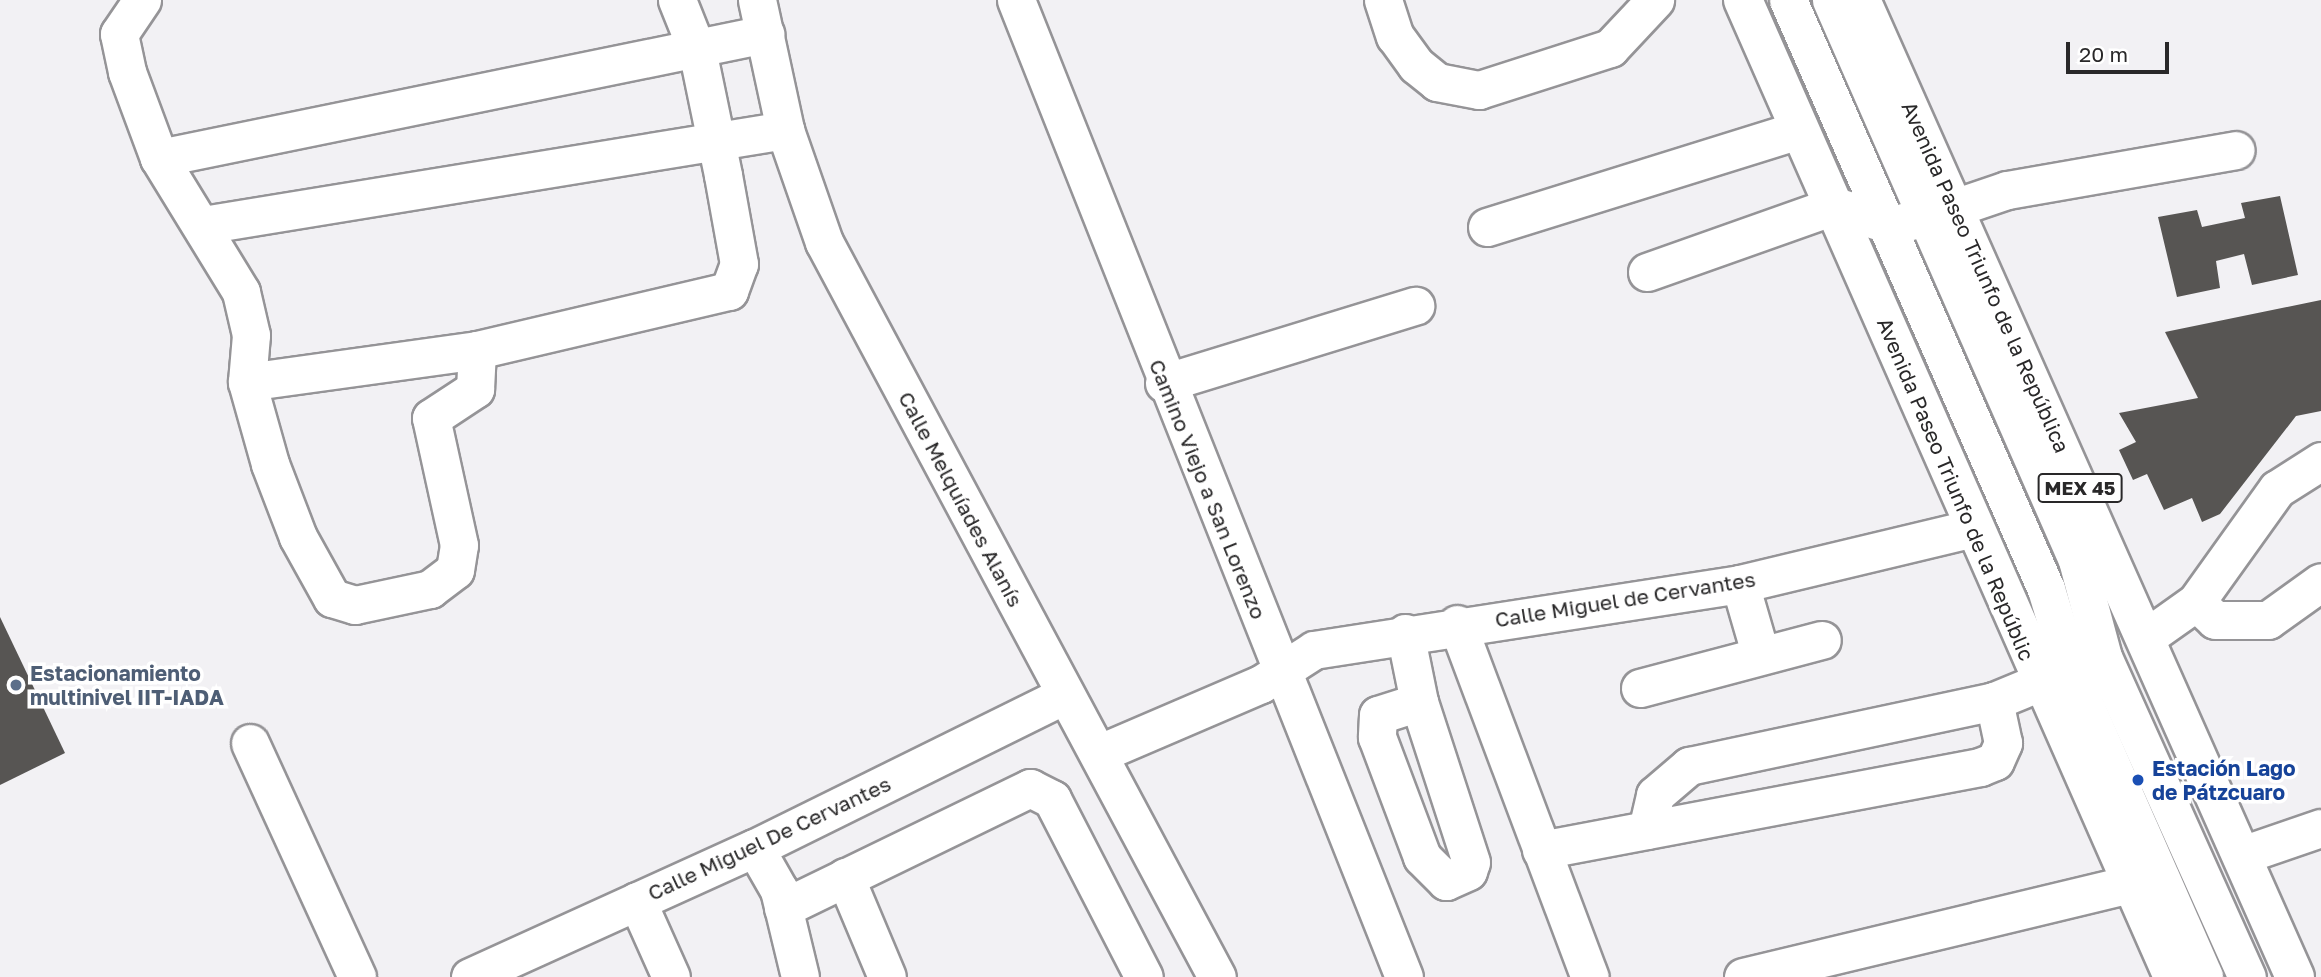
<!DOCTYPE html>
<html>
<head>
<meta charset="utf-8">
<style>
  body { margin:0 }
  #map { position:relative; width:2321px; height:977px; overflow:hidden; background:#f2f1f4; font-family:"Golos Text",sans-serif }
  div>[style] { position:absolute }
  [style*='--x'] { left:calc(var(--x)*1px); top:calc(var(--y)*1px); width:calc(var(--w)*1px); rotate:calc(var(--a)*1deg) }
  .building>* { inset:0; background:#575553; transform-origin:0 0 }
  .roads { filter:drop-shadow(2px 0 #959497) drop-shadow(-2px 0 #959497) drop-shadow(0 2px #959497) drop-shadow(0 -2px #959497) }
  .minor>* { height:37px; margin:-18.5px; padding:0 18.5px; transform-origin:18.5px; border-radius:18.5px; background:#fff }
  .major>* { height:38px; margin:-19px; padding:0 19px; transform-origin:19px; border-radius:19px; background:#fff }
  .dots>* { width:19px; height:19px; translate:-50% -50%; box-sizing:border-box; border:4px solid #fff; border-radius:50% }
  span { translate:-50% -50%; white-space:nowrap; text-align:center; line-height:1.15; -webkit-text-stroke:7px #fff; paint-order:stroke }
  .shield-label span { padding:2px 5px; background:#fff; border:2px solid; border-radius:5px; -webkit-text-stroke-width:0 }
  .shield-label { font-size:19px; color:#292829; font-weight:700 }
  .street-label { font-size:21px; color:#292829 }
  .service-label { font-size:21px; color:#4e5e75; font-weight:700 }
  .left { translate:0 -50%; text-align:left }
  .transit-label { font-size:21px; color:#164399; font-weight:700 }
  .scale { position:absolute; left:2066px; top:42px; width:103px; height:32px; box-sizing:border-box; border:4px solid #292829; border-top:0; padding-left:9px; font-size:21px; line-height:24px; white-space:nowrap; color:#292829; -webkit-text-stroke:5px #fff; paint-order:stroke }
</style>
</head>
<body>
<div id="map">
  <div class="building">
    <div style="clip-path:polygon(2280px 196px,2298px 275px,2252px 285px,2244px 254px,2216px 261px,2220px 288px,2177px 297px,2158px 217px,2197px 210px,2202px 227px,2245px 218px,2241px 203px)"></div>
    <div style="clip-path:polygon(2321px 300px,2321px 411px,2296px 416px,2220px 514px,2202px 522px,2192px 498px,2164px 510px,2147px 474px,2133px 480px,2119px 450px,2136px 442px,2119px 413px,2198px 398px,2165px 332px)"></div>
    <div style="left:1970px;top:339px;width:249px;height:17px;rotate:67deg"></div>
    <div style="clip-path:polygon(0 617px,65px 753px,0 785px)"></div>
  </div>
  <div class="roads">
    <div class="minor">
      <div style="--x:142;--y:0;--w:41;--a:124.1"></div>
      <div style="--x:119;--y:34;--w:39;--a:78"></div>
      <div style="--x:127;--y:72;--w:92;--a:69.6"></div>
      <div style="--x:159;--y:158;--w:157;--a:58.5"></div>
      <div style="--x:241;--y:292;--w:44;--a:76.9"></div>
      <div style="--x:251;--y:335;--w:47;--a:94.9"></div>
      <div style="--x:247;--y:382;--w:85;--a:74.3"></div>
      <div style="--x:270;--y:464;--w:78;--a:69"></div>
      <div style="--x:298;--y:537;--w:70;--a:60.9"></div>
      <div style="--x:332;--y:598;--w:24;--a:17"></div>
      <div style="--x:355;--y:605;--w:77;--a:-12"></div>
      <div style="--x:430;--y:589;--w:31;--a:-37"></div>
      <div style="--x:455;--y:570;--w:25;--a:-81"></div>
      <div style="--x:459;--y:545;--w:130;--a:-102.4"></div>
      <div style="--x:431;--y:418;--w:53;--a:-33.4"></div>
      <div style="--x:475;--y:389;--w:39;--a:-87"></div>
      <div style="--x:757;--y:0;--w:133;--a:77.8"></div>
      <div style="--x:785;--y:130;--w:119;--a:70.8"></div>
      <div style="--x:824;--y:242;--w:833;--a:61.87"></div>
      <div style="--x:1016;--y:0;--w:1051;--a:68.34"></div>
      <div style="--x:1383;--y:0;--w:38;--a:72"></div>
      <div style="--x:1395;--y:36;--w:36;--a:54"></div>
      <div style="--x:1416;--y:65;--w:27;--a:39"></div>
      <div style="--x:1437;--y:82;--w:43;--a:10.8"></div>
      <div style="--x:1479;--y:90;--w:138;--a:-17.8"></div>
      <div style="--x:1610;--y:48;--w:66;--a:-46.8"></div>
      <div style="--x:1788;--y:0;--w:643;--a:66.35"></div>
      <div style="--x:2046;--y:589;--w:93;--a:73.1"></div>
      <div style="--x:2073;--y:678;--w:326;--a:66.3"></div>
      <div style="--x:1831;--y:0;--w:612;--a:66.28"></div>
      <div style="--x:2077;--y:560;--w:100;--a:75"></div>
      <div style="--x:2103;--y:657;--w:351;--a:65.8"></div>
      <div style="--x:159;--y:158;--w:619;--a:-11.56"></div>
      <div style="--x:1954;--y:208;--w:56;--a:-18.8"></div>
      <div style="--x:2007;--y:190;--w:232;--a:-9.9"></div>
      <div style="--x:203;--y:225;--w:590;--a:-9.27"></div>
      <div style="--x:1487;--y:227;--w:327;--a:-17.3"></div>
      <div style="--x:1647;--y:272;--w:197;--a:-19.5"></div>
      <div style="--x:247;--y:382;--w:232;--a:-7.9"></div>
      <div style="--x:477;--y:350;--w:259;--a:-13.2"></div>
      <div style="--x:729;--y:291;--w:29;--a:-70"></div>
      <div style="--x:739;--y:264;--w:90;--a:-100.2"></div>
      <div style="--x:723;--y:175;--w:128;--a:-101.7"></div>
      <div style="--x:697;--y:50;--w:54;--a:-111.8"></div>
      <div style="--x:1164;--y:383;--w:263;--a:-17.1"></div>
      <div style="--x:1740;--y:584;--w:72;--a:73.8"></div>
      <div style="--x:2196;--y:602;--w:26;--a:43"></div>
      <div style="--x:2215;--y:620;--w:53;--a:0"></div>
      <div style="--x:2268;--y:620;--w:65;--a:-35.6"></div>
      <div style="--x:1457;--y:624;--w:377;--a:69.4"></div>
      <div style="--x:1405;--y:633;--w:70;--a:78.5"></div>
      <div style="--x:1419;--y:702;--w:43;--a:162.4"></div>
      <div style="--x:1378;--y:715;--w:22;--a:93"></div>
      <div style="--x:1377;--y:737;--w:128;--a:69.4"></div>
      <div style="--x:1422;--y:857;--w:34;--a:45"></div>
      <div style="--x:1446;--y:881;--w:24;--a:-24"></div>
      <div style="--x:1468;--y:871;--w:9;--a:-72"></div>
      <div style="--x:1471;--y:862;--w:168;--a:-108"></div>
      <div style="--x:2148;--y:636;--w:59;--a:-35.3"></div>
      <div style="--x:2196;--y:602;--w:139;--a:-54.4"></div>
      <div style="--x:2277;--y:489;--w:52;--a:-32.5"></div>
      <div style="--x:1640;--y:688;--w:188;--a:-14.8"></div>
      <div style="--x:250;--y:743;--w:257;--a:65.4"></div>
      <div style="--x:1100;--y:753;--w:175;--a:-23.2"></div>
      <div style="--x:1261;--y:684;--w:63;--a:-32.7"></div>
      <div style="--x:1314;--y:650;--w:431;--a:-8.8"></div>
      <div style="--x:1740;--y:584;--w:240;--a:-13.5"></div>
      <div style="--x:1647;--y:830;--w:36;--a:-77"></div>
      <div style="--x:1655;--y:795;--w:45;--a:-40.5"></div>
      <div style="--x:1689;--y:766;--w:312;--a:-12"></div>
      <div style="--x:1994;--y:701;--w:50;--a:-22.4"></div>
      <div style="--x:755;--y:848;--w:48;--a:60.3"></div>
      <div style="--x:779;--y:890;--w:89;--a:76.4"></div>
      <div style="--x:1541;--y:850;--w:447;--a:-10.7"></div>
      <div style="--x:1980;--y:767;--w:16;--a:-22"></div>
      <div style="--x:1995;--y:761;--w:20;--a:-66"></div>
      <div style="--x:2003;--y:743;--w:43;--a:-102.1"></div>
      <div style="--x:2242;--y:855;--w:83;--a:-18.9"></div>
      <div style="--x:845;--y:877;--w:108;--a:67.2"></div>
      <div style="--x:637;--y:901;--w:83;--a:65.9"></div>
      <div style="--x:783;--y:908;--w:275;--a:-25.9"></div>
      <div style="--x:1030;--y:788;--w:25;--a:27"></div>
      <div style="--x:1052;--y:799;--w:200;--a:62.7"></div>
      <div style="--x:470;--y:977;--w:313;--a:-24.4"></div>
      <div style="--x:755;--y:848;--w:346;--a:-26.3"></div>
      <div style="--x:1743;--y:977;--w:399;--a:-13.5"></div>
    </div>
    <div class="major">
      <div style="--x:1743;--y:0;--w:1067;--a:66.24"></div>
      <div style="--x:1861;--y:0;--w:1069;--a:66.05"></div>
      <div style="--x:1833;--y:206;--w:64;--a:18.2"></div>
      <div style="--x:1894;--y:226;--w:63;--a:-16.7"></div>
    </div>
  </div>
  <div class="dots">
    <div style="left:16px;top:685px;background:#5c6f8a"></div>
    <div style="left:2138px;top:780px;background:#1a4fb4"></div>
  </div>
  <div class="shield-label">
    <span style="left:2080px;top:488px">MEX 45</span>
  </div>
  <div class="street-label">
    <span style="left:1986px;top:277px;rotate:66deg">Avenida Paseo Triunfo de la República</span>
    <span style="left:1208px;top:489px;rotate:68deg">Camino Viejo a San Lorenzo</span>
    <span style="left:1956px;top:489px;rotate:67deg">Avenida Paseo Triunfo de la Repúblic</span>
    <span style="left:961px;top:499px;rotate:62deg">Calle Melquíades Alanís</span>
    <span style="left:1625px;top:599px;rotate:-9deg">Calle Miguel de Cervantes</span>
    <span style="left:769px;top:838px;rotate:-25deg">Calle Miguel De Cervantes</span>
  </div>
  <div class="service-label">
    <span class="left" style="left:30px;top:685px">Estacionamiento<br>multinivel IIT-IADA</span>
  </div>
  <div class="transit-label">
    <span class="left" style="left:2152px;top:780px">Estación Lago<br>de Pátzcuaro</span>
  </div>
  <div class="scale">20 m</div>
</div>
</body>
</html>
